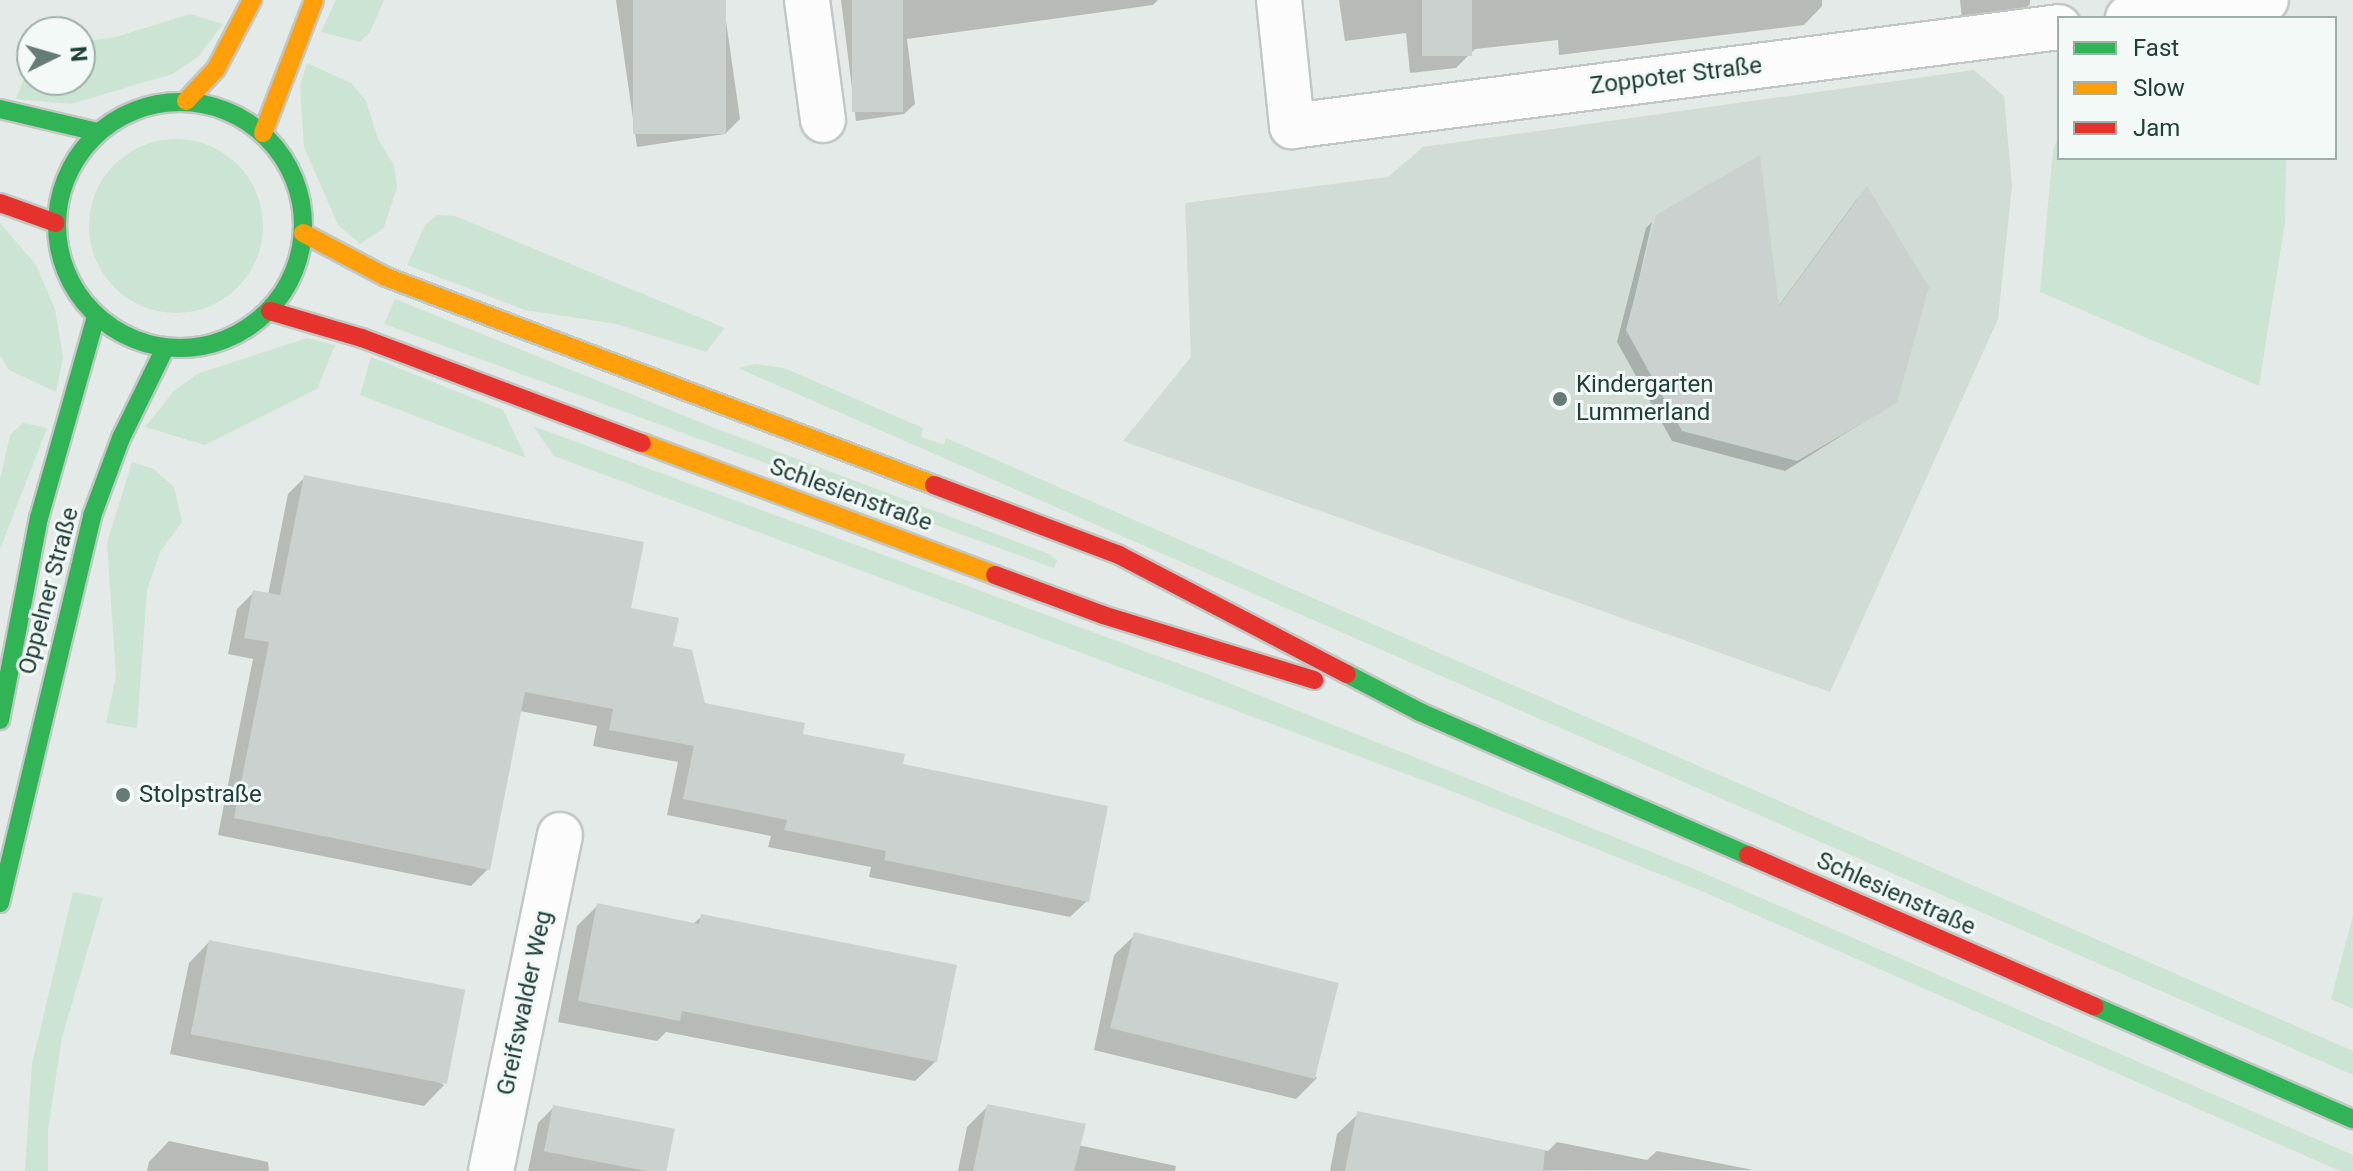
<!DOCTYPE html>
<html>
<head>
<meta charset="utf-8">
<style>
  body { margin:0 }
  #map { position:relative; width:2353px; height:1171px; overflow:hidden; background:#e4eae7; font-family:Roboto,sans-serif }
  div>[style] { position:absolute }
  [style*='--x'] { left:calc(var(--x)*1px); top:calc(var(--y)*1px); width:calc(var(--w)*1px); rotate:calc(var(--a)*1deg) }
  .built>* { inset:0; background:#d1dcd7 }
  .green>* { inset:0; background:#cce4d4 }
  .round { border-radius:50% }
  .shadow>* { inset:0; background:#0003 }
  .building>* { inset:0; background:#cbd1cf; transform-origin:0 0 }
  .roads { filter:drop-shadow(2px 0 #c1c7c4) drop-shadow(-2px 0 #c1c7c4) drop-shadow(0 2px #c1c7c4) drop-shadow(0 -2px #c1c7c4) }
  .street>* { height:44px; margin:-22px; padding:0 22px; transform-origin:22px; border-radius:22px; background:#fbfcfb }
  .fast>* { height:18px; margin:-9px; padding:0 9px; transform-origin:9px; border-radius:9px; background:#30b455 }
  .fast>.ring { margin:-9px; padding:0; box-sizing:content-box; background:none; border:18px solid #30b455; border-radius:50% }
  .slow>* { height:18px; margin:-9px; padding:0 9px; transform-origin:9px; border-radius:9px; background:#ff9f0a }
  .jam>* { height:18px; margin:-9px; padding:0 9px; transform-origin:9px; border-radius:9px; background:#e5322d }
  .dots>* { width:22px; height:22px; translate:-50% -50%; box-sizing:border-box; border:4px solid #f2f9f6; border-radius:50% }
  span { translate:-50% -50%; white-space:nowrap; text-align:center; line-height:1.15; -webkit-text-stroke:6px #f2f9f6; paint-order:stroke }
  .street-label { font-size:24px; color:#203f38 }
  .poi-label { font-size:24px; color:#203f38 }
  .left { translate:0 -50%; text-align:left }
  .legend { position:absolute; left:2057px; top:16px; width:280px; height:144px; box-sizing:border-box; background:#f2f9f6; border:2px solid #9eafaa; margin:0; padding:10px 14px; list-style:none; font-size:24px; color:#203f38 }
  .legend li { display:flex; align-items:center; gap:16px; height:40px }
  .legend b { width:40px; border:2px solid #9eafaa }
  .north { position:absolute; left:16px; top:16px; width:80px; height:80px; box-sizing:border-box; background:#f2f9f6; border:2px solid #9eafaa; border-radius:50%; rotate:85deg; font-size:22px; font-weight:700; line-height:32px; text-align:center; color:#203f38 }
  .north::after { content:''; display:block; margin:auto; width:28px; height:36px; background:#657b75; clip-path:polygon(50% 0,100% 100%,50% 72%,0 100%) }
</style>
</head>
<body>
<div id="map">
  <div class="built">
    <div style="clip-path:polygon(1974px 70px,2004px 96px,2012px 186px,1998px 319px,1830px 692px,1123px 441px,1191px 357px,1185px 203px,1388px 177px,1423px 147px)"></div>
  </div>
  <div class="green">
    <div style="clip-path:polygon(336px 0,384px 0,370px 32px,360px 42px,321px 32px)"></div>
    <div style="clip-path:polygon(190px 14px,223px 24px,199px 56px,172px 74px,71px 104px,16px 99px,32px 57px,32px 80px,80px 80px,80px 42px,116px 37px)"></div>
    <div style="clip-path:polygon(307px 63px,351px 83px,366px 101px,378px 139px,394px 165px,397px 187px,384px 228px,360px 244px,338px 225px,304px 147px,300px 86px)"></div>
    <div style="clip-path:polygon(2059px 136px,2059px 158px,2286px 158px,2285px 222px,2259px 386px,2040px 292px,2053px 150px)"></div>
    <div class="round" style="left:89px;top:139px;width:174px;height:174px"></div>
    <div style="clip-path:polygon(437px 215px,455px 216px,725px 328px,706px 352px,616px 324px,525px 310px,407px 265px,425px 225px)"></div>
    <div style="clip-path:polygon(0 223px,36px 265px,55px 309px,63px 357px,56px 392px,9px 370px,0 355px)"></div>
    <div style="clip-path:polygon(395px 299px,720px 430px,1049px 554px,1057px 560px,1054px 568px,384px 324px)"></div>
    <div style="clip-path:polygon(307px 338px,335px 345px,317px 389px,205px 445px,145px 427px,174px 391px,197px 374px)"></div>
    <div style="clip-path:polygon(371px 357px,503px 410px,526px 458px,360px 395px)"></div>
    <div style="clip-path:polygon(755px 364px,784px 368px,923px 428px,921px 437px,944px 445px,946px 438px,2353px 1051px,2353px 1075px,738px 368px)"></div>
    <div style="clip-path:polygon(23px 423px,47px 428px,0 549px,0 480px,10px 435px)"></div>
    <div style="clip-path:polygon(533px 426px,1204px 673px,1699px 871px,2353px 1155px,2353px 1171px,2340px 1171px,1697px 889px,1449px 790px,554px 456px)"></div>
    <div style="clip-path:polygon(132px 462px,154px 469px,174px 487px,182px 522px,160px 552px,147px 590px,137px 728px,106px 723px,116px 676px,107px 543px)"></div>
    <div style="clip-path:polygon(73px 892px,103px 898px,62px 1037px,48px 1130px,48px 1171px,25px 1171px,32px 1064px)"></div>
    <div style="clip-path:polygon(2353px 915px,2353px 1009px,2331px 999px)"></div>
  </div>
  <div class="shadow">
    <div style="clip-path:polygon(616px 0,723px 0,740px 119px,725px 134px,637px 147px)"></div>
    <div style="clip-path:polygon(841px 0,1158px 0,1153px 5px,907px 39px,915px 104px,904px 114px,856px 121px)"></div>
    <div style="clip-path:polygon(1339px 0,1822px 0,1822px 6px,1804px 25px,1559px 55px,1558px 40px,1475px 49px,1456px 68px,1410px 73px,1406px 33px,1345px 41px)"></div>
    <div style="clip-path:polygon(1960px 0,2030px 0,2030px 4px,2012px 23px,1963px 29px)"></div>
    <div style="clip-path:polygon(1857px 199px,1896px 402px,1785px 471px,1672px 441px,1617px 342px,1646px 228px,1652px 222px,1625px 340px,1657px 219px,1777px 308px)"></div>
    <div style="clip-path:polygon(305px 477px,628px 610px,671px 648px,704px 704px,900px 766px,1087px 901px,1070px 917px,869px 877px,871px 867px,768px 847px,771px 836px,667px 815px,678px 762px,593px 746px,597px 726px,520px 711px,488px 869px,471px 886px,218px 835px,253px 659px,228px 654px,237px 609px,254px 592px,268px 595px,288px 494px)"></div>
    <div style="clip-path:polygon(598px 905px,693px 924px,702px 916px,936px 1061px,915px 1081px,666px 1032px,657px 1041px,558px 1022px,577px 926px)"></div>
    <div style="clip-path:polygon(1135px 935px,1317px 1078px,1296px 1099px,1094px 1050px,1114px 955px)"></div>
    <div style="clip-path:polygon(209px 942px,444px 1085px,424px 1106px,170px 1054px,189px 963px)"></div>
    <div style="clip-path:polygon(988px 1106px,1078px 1145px,1176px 1166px,1175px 1171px,958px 1171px,967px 1127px)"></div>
    <div style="clip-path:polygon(554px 1107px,672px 1131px,665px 1171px,528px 1171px,538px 1123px)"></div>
    <div style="clip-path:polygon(1358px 1114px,1548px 1151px,1557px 1142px,1647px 1160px,1657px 1151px,1753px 1170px,1330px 1171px,1337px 1134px)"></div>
    <div style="clip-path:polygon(169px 1141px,268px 1162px,269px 1171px,147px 1171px,149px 1162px)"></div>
  </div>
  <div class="building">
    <div style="left:633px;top:0;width:93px;height:134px"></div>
    <div style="left:852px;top:0;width:51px;height:112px"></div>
    <div style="left:1422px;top:0;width:50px;height:56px"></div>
    <div style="clip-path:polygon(1760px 155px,1779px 306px,1867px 186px,1929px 287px,1897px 403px,1797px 461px,1682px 431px,1626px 330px,1656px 215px)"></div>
    <div style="clip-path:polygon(304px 475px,644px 542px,631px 608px,679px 618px,673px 646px,692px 650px,705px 703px,805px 723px,803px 734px,905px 754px,903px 764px,1108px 806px,1089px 902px,884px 860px,886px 851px,784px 830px,787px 820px,683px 799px,694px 746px,609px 730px,613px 709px,525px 692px,490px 870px,234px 818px,269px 642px,244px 638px,253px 590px,280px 595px)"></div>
    <div style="clip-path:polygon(597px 903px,699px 924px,701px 914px,957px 965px,937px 1062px,682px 1011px,680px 1021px,578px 1001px)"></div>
    <div style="left:1134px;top:932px;width:211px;height:99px;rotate:14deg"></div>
    <div style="left:209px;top:940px;width:261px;height:96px;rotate:11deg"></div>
    <div style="clip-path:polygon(987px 1104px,1086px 1124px,1074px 1171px,973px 1171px)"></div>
    <div style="left:553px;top:1105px;width:124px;height:47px;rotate:11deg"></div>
    <div style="clip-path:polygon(1357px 1111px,1545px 1150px,1543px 1171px,1345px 1171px)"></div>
  </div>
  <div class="roads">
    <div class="street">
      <div style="--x:807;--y:0;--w:121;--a:82.4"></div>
      <div style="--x:1279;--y:0;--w:127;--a:84.1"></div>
      <div style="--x:1292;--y:126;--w:773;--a:-7.35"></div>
      <div style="--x:2128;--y:18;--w:139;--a:-7.4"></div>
      <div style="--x:491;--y:1171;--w:343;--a:-78.4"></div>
    </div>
    <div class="fast">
      <div class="ring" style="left:57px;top:102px;width:228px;height:228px"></div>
      <div style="--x:0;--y:109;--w:100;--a:13.3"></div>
      <div style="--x:1347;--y:674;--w:82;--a:27.5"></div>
      <div style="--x:1420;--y:712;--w:358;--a:23.6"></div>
      <div style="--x:0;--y:720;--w:206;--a:-79.1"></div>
      <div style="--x:39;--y:518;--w:210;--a:-74.2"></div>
      <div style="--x:0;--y:903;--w:398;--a:-76.6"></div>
      <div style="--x:92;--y:516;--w:83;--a:-69.6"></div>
      <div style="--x:121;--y:438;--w:100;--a:-63.9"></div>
      <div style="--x:2094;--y:1006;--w:283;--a:23.6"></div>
    </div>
    <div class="slow">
      <div style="--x:186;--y:101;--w:44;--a:-46.8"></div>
      <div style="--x:216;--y:69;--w:78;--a:-62.4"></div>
      <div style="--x:263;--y:133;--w:142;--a:-69"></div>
      <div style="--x:303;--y:233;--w:94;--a:27.9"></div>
      <div style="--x:386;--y:277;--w:586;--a:20.78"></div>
      <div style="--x:642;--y:443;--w:377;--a:20.5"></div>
    </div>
    <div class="jam">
      <div style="--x:0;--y:203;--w:59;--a:19.7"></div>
      <div style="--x:270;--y:311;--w:96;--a:16.4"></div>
      <div style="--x:362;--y:338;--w:299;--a:20.6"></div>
      <div style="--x:934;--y:485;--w:198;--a:20.7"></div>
      <div style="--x:1119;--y:555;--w:257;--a:27.6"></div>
      <div style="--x:995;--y:575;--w:115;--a:20.3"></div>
      <div style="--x:1103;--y:615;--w:221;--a:17.1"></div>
      <div style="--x:1748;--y:855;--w:378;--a:23.6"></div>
    </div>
  </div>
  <div class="dots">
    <div style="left:1560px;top:399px;background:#657b75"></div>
    <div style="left:123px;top:795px;background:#657b75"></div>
  </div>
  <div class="street-label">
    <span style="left:1676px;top:76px;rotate:-7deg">Zoppoter Straße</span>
    <span style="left:851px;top:495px;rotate:20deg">Schlesienstraße</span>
    <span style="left:49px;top:591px;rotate:-75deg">Oppelner Straße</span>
    <span style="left:1896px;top:894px;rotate:24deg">Schlesienstraße</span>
    <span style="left:525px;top:1003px;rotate:-78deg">Greifswalder Weg</span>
  </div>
  <div class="poi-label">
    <span class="left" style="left:1576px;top:399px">Kindergarten<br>Lummerland</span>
    <span class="left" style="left:139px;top:795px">Stolpstraße</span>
  </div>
  <ul class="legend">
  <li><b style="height:10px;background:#30b455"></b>Fast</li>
  <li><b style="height:10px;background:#ff9f0a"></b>Slow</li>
  <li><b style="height:10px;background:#e5322d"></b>Jam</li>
  </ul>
  <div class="north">N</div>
</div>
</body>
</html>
